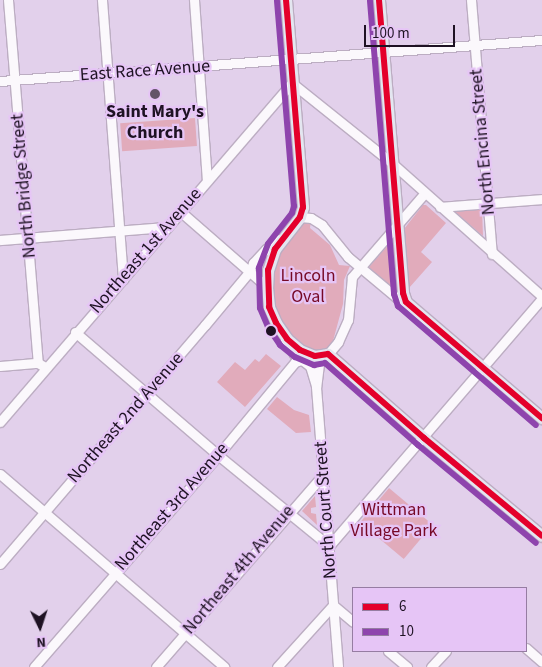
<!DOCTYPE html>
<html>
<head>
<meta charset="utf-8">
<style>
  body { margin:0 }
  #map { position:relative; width:542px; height:667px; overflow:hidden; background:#e2d0eb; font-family:"Source Sans 3",sans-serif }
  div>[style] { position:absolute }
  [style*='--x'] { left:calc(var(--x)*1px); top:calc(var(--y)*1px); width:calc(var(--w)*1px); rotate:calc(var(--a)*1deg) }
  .green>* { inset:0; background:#e1abbb; transform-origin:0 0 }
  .roads { filter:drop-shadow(1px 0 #bcadc2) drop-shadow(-1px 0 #bcadc2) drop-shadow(0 1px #bcadc2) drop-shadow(0 -1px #bcadc2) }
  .minor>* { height:9px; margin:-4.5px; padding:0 4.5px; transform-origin:4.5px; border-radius:4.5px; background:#fbf8fc }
  .major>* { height:11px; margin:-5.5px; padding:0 5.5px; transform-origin:5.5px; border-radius:5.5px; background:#e4e6f0 }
  .bus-1>* { height:6px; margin:-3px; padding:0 3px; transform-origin:3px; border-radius:3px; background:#e4002b }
  .bus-2>* { height:6px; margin:-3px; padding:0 3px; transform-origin:3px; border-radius:3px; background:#8e44ad }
  .dots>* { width:14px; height:14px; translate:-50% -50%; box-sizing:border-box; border:2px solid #e6c5f6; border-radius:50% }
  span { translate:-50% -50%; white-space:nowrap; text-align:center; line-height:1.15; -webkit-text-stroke:4.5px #e6c5f6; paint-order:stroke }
  .street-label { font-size:18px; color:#1e1223 }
  .poi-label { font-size:18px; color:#1e1223; font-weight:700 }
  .park-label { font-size:18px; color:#760826 }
  .legend { position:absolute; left:352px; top:587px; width:175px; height:65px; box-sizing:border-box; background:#e6c5f6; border:1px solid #967da2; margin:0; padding:6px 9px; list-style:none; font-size:15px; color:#1e1223 }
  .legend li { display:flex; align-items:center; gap:10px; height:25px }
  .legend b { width:25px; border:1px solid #967da2 }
  .north { position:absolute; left:15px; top:602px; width:50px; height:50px; -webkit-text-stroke:4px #e6c5f6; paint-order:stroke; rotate:176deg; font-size:14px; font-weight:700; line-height:20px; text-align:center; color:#1e1223 }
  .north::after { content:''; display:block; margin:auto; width:18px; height:22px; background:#1e1223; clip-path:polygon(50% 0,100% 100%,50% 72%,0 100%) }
  .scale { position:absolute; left:364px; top:25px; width:91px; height:22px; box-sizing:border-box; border:2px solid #1e1223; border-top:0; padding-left:6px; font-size:15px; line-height:18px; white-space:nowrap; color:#1e1223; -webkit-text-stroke:4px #e6c5f6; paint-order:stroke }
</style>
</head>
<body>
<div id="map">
  <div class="green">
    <div style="left:195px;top:118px;width:28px;height:75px;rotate:86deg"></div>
    <div style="clip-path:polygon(423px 205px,426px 205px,446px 223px,421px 252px,432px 262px,409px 288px,404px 229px)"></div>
    <div style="clip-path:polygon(465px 206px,482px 209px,483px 236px,453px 210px)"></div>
    <div style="clip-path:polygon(303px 221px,311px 221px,310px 228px,330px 245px,339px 265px,350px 266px,344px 280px,343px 304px,333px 341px,326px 350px,322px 352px,308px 350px,287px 333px,278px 315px,273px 296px,273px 276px,279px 252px)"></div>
    <div style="clip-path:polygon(390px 243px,394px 243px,395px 292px,369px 267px)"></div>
    <div style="clip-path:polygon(266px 354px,281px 366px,245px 407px,217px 382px,235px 362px,245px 370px,255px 359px,259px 362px)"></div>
    <div style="clip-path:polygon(277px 397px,294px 410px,309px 415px,311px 432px,296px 433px,267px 409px)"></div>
    <div style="left:389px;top:488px;width:57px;height:45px;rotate:40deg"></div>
    <div style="clip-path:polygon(315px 496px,316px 507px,311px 508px,311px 513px,316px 514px,317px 525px,302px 511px)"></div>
  </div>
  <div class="roads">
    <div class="minor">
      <div style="--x:8;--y:0;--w:364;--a:85.3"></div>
      <div style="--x:38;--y:363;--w:8;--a:30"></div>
      <div style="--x:102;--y:0;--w:280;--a:85.7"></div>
      <div style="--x:194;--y:0;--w:180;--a:85.9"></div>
      <div style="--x:471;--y:0;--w:255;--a:85.3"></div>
      <div style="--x:0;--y:81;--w:544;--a:-4.33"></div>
      <div style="--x:440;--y:207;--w:102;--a:-4.5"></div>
      <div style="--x:181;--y:212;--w:114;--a:41.1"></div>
      <div style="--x:300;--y:217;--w:11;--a:5"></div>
      <div style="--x:311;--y:218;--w:13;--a:32"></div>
      <div style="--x:322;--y:225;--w:41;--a:50.9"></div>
      <div style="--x:348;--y:257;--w:64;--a:39.9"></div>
      <div style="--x:397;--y:298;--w:10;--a:24"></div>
      <div style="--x:0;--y:240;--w:168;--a:-4.5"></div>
      <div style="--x:75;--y:332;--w:189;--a:40.7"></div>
      <div style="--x:218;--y:455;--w:144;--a:39.3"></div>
      <div style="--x:329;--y:546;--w:327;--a:-49.3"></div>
      <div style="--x:285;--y:339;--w:17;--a:59"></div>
      <div style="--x:294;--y:354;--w:20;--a:37"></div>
      <div style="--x:310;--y:366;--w:21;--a:73"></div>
      <div style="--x:328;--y:354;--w:16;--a:-50"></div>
      <div style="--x:338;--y:342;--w:24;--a:-66"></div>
      <div style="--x:348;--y:320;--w:43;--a:-84.7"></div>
      <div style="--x:352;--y:277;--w:110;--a:-49.1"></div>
      <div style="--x:324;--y:355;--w:10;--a:119"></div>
      <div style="--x:319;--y:364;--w:23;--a:97"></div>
      <div style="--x:316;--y:387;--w:281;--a:85.5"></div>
      <div style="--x:0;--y:366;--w:38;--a:-5"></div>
      <div style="--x:0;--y:422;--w:447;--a:-49.3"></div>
      <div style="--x:292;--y:83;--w:128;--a:38.7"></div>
      <div style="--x:392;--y:163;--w:200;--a:41.6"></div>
      <div style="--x:0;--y:474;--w:296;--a:40.7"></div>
      <div style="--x:0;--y:564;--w:315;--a:-49.4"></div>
      <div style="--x:205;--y:325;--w:70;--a:-50.2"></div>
      <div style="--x:250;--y:271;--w:9;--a:-69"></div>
      <div style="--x:253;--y:263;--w:19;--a:-47"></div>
      <div style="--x:266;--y:249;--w:16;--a:-38"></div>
      <div style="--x:526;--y:648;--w:21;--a:41"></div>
      <div style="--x:388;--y:651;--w:25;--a:40"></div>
      <div style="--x:34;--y:667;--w:281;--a:-49"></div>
      <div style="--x:218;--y:455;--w:121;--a:-50.4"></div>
      <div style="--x:295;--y:362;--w:21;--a:-17"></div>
      <div style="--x:156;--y:667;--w:254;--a:-49"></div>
      <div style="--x:277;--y:667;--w:84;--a:-47.9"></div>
      <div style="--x:333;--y:605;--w:26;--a:40"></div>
      <div style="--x:431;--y:667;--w:22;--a:-47"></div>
    </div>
    <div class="major">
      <div style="--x:286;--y:0;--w:208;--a:85.3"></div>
      <div style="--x:303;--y:207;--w:10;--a:107"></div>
      <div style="--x:300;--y:217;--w:41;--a:128"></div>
      <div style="--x:275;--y:249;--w:22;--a:108"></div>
      <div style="--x:268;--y:270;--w:17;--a:93"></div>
      <div style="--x:267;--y:287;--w:20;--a:84"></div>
      <div style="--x:269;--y:307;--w:17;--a:66"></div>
      <div style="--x:276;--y:323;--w:19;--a:55"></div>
      <div style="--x:287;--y:339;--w:17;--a:40"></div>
      <div style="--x:300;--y:350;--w:16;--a:22"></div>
      <div style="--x:315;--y:356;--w:13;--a:-9"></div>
      <div style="--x:328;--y:354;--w:128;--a:41.2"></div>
      <div style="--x:424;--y:438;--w:153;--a:39.7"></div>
      <div style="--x:379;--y:0;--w:294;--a:85.3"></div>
      <div style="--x:403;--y:293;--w:9;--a:72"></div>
      <div style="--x:406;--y:302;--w:179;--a:40.5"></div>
    </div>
  </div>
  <div class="bus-1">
    <div style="--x:286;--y:0;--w:208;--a:85.3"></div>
    <div style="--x:303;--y:207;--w:10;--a:107"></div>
    <div style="--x:300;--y:217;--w:41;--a:128"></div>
    <div style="--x:275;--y:249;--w:22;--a:108"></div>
    <div style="--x:268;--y:270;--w:37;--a:88"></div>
    <div style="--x:269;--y:307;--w:17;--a:66"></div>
    <div style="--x:276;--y:323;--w:19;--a:55"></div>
    <div style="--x:287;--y:339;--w:17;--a:40"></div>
    <div style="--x:300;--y:350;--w:16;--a:22"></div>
    <div style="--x:315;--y:356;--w:13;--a:-9"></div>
    <div style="--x:328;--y:354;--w:128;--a:41.2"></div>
    <div style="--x:424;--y:438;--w:153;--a:39.7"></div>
    <div style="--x:379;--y:0;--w:294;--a:85.3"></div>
    <div style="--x:403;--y:293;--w:9;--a:72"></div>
    <div style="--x:406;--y:302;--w:179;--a:40.5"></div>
  </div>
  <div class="bus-2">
    <div style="--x:277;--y:1;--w:206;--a:85.3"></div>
    <div style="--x:294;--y:206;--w:7;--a:106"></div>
    <div style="--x:292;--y:213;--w:39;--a:128"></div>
    <div style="--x:268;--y:244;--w:26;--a:111"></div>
    <div style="--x:259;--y:268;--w:40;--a:88.6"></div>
    <div style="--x:260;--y:308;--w:21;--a:67"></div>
    <div style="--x:268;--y:327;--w:22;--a:56"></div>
    <div style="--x:280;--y:345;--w:19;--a:39"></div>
    <div style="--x:295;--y:357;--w:21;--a:23"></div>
    <div style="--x:314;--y:365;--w:11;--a:-10"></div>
    <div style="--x:325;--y:363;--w:124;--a:41.4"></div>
    <div style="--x:418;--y:445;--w:153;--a:39.7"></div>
    <div style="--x:370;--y:1;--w:294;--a:85.3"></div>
    <div style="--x:394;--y:294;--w:13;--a:72"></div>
    <div style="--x:398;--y:306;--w:182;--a:40.8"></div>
  </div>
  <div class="dots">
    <div style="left:155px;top:94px;background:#635469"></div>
    <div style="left:271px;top:331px;background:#1e1223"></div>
  </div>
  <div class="street-label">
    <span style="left:145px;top:71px;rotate:-4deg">East Race Avenue</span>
    <span style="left:483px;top:142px;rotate:-95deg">North Encina Street</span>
    <span style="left:24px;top:186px;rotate:-95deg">North Bridge Street</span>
    <span style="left:146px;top:251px;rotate:-49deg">Northeast 1st Avenue</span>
    <span style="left:126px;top:418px;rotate:-49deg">Northeast 2nd Avenue</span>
    <span style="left:172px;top:507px;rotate:-49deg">Northeast 3rd Avenue</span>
    <span style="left:326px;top:510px;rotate:-94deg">North Court Street</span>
    <span style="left:239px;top:570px;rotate:-50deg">Northeast 4th Avenue</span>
  </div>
  <div class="poi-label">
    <span style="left:155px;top:123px">Saint Mary's<br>Church</span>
  </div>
  <div class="park-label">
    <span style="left:308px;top:287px">Lincoln<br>Oval</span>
    <span style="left:394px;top:521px">Wittman<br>Village Park</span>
  </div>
  <ul class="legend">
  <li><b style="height:6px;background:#e4002b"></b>6</li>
  <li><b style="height:6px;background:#8e44ad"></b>10</li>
  </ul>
  <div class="north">N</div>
  <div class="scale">100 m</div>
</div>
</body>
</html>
